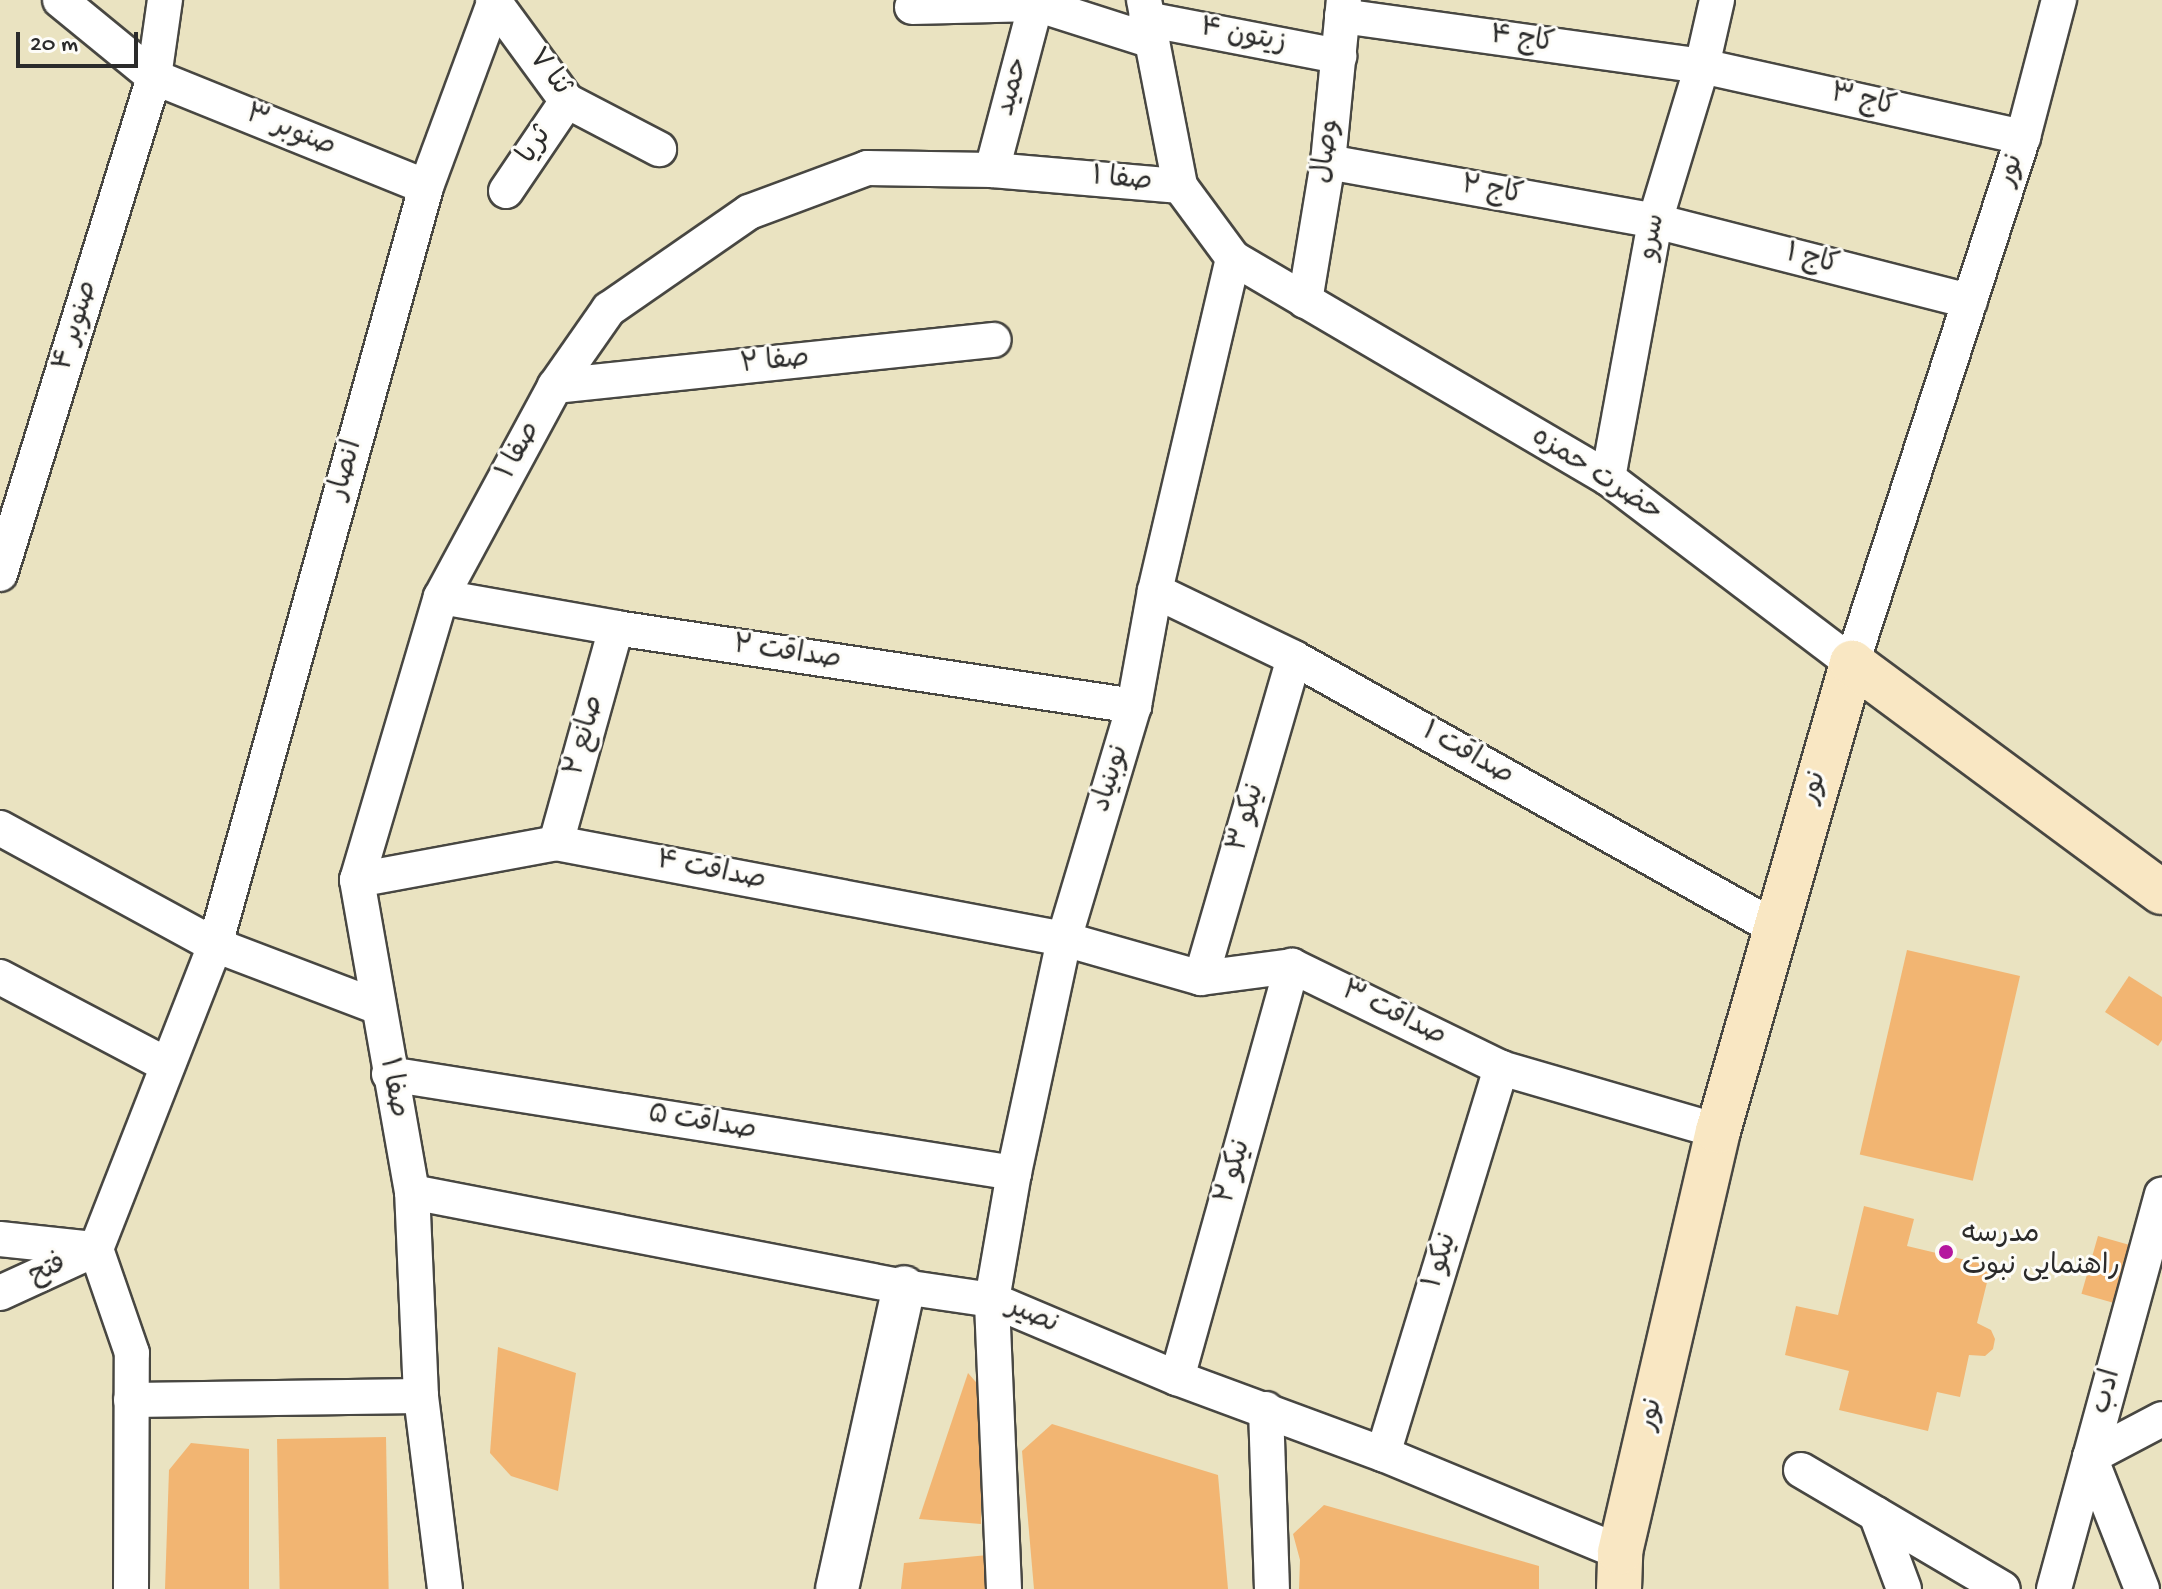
<!DOCTYPE html>
<html>
<head>
<meta charset="utf-8">
<style>
  body { margin:0 }
  #map { position:relative; width:2162px; height:1589px; overflow:hidden; background:#eae3c1; font-family:"Gochi Hand","Playpen Sans Arabic",sans-serif }
  div>[style] { position:absolute }
  [style*='--x'] { left:calc(var(--x)*1px); top:calc(var(--y)*1px); width:calc(var(--w)*1px); rotate:calc(var(--a)*1deg) }
  .building>* { inset:0; background:#f2b572; transform-origin:0 0 }
  .roads { filter:drop-shadow(2px 0 #484742) drop-shadow(-2px 0 #484742) drop-shadow(0 2px #484742) drop-shadow(0 -2px #484742) }
  .minor>* { height:34px; margin:-17px; padding:0 17px; transform-origin:17px; border-radius:17px; background:#fff }
  .tertiary>* { height:42px; margin:-21px; padding:0 21px; transform-origin:21px; border-radius:21px; background:#fff }
  .secondary>* { height:44px; margin:-22px; padding:0 22px; transform-origin:22px; border-radius:22px; background:#f9e7c3 }
  .dots>* { width:22px; height:22px; translate:-50% -50%; box-sizing:border-box; border:4px solid #fdfcf7; border-radius:50% }
  span { translate:-50% -50%; white-space:nowrap; text-align:center; line-height:1.15; -webkit-text-stroke:6px #fdfcf7; paint-order:stroke }
  .street-label { font-size:28px; color:#2b2b2b }
  .poi-label { font-size:28px; color:#2b2b2b }
  .left { translate:0 -50%; text-align:left }
  .scale { position:absolute; left:16px; top:32px; width:122px; height:36px; box-sizing:border-box; border:4px solid #2b2b2b; border-top:0; padding-left:10px; font-size:24px; line-height:28px; white-space:nowrap; color:#2b2b2b; -webkit-text-stroke:6px #fdfcf7; paint-order:stroke }
</style>
</head>
<body>
<div id="map">
  <div class="building">
    <div style="left:1907px;top:950px;width:116px;height:210px;rotate:13deg"></div>
    <div style="clip-path:polygon(2129px 976px,2162px 997px,2162px 1040px,2158px 1046px,2105px 1012px)"></div>
    <div style="clip-path:polygon(1864px 1206px,1914px 1219px,1907px 1246px,1991px 1266px,1977px 1323px,1991px 1330px,1995px 1339px,1993px 1349px,1985px 1356px,1969px 1355px,1960px 1397px,1937px 1392px,1928px 1431px,1839px 1410px,1849px 1371px,1785px 1355px,1796px 1306px,1838px 1315px)"></div>
    <div style="left:2098px;top:1236px;width:33px;height:60px;rotate:16deg"></div>
    <div style="clip-path:polygon(498px 1347px,576px 1373px,558px 1491px,511px 1476px,490px 1453px)"></div>
    <div style="clip-path:polygon(968px 1373px,982px 1389px,981px 1524px,919px 1519px)"></div>
    <div style="clip-path:polygon(1052px 1424px,1218px 1475px,1228px 1589px,1034px 1589px,1022px 1451px)"></div>
    <div style="left:386px;top:1437px;width:152px;height:109px;rotate:89deg"></div>
    <div style="clip-path:polygon(191px 1443px,249px 1449px,249px 1589px,165px 1589px,169px 1470px)"></div>
    <div style="clip-path:polygon(1324px 1505px,1539px 1566px,1539px 1589px,1299px 1589px,1300px 1560px,1293px 1534px)"></div>
    <div style="clip-path:polygon(988px 1555px,989px 1589px,901px 1589px,904px 1563px)"></div>
  </div>
  <div class="roads">
    <div class="minor">
      <div style="--x:60;--y:0;--w:122;--a:39.3"></div>
      <div style="--x:154;--y:77;--w:293;--a:22"></div>
      <div style="--x:493;--y:0;--w:125;--a:53.8"></div>
      <div style="--x:567;--y:101;--w:104;--a:27.6"></div>
      <div style="--x:1144;--y:0;--w:189;--a:79"></div>
      <div style="--x:1180;--y:186;--w:89;--a:53.6"></div>
      <div style="--x:1233;--y:258;--w:435;--a:30.4"></div>
      <div style="--x:1608;--y:478;--w:306;--a:37.2"></div>
      <div style="--x:1852;--y:663;--w:553;--a:-71.99"></div>
      <div style="--x:2023;--y:137;--w:142;--a:-75.3"></div>
      <div style="--x:912;--y:7;--w:124;--a:-1.4"></div>
      <div style="--x:1036;--y:4;--w:122;--a:17.7"></div>
      <div style="--x:1342;--y:16;--w:363;--a:7.9"></div>
      <div style="--x:1702;--y:66;--w:329;--a:12.5"></div>
      <div style="--x:1146;--y:19;--w:197;--a:10.9"></div>
      <div style="--x:1328;--y:162;--w:332;--a:10.2"></div>
      <div style="--x:1655;--y:221;--w:325;--a:14.3"></div>
      <div style="--x:992;--y:170;--w:172;--a:-75.2"></div>
      <div style="--x:506;--y:191;--w:109;--a:-55.9"></div>
      <div style="--x:1305;--y:301;--w:141;--a:-80.6"></div>
      <div style="--x:1328;--y:162;--w:163;--a:-84.4"></div>
      <div style="--x:555;--y:386;--w:441;--a:-6"></div>
      <div style="--x:1608;--y:478;--w:261;--a:-79.6"></div>
      <div style="--x:1655;--y:221;--w:162;--a:-73.1"></div>
      <div style="--x:1702;--y:66;--w:68;--a:-77.2"></div>
      <div style="--x:0;--y:574;--w:520;--a:-72.78"></div>
      <div style="--x:154;--y:77;--w:78;--a:-81.9"></div>
      <div style="--x:1155;--y:591;--w:154;--a:25.7"></div>
      <div style="--x:1294;--y:658;--w:550;--a:29.27"></div>
      <div style="--x:441;--y:597;--w:178;--a:10"></div>
      <div style="--x:616;--y:628;--w:524;--a:8.56"></div>
      <div style="--x:0;--y:828;--w:245;--a:28.6"></div>
      <div style="--x:215;--y:945;--w:174;--a:20.8"></div>
      <div style="--x:556;--y:843;--w:223;--a:-74.4"></div>
      <div style="--x:357;--y:880;--w:202;--a:-10.5"></div>
      <div style="--x:556;--y:843;--w:517;--a:10.7"></div>
      <div style="--x:1064;--y:939;--w:142;--a:15.9"></div>
      <div style="--x:1201;--y:978;--w:92;--a:-7.5"></div>
      <div style="--x:1292;--y:966;--w:233;--a:26"></div>
      <div style="--x:1501;--y:1068;--w:226;--a:16.2"></div>
      <div style="--x:0;--y:977;--w:189;--a:27.8"></div>
      <div style="--x:1201;--y:978;--w:333;--a:-73.8"></div>
      <div style="--x:389;--y:1074;--w:633;--a:9"></div>
      <div style="--x:412;--y:1192;--w:501;--a:10.93"></div>
      <div style="--x:904;--y:1287;--w:89;--a:8.4"></div>
      <div style="--x:992;--y:1300;--w:201;--a:22.9"></div>
      <div style="--x:1177;--y:1378;--w:220;--a:20.3"></div>
      <div style="--x:1383;--y:1454;--w:256;--a:22.5"></div>
      <div style="--x:0;--y:1239;--w:96;--a:6"></div>
      <div style="--x:0;--y:1293;--w:106;--a:-24.6"></div>
      <div style="--x:1177;--y:1378;--w:428;--a:-74.4"></div>
      <div style="--x:131;--y:1400;--w:290;--a:-0.8"></div>
      <div style="--x:1266;--y:1409;--w:180;--a:88.1"></div>
      <div style="--x:1383;--y:1454;--w:404;--a:-73"></div>
      <div style="--x:1801;--y:1470;--w:234;--a:30.5"></div>
      <div style="--x:1876;--y:1514;--w:80;--a:69.5"></div>
      <div style="--x:131;--y:1589;--w:236;--a:-89.8"></div>
      <div style="--x:132;--y:1353;--w:110;--a:-109.1"></div>
      <div style="--x:96;--y:1249;--w:326;--a:-68.6"></div>
      <div style="--x:215;--y:945;--w:787;--a:-74.44"></div>
      <div style="--x:426;--y:187;--w:199;--a:-69.7"></div>
      <div style="--x:445;--y:1589;--w:194;--a:-97.1"></div>
      <div style="--x:421;--y:1396;--w:204;--a:-92.5"></div>
      <div style="--x:412;--y:1192;--w:317;--a:-100"></div>
      <div style="--x:357;--y:880;--w:295;--a:-73.5"></div>
      <div style="--x:441;--y:597;--w:240;--a:-61.6"></div>
      <div style="--x:555;--y:386;--w:94;--a:-55"></div>
      <div style="--x:609;--y:309;--w:170;--a:-34.7"></div>
      <div style="--x:749;--y:212;--w:126;--a:-20.4"></div>
      <div style="--x:867;--y:168;--w:125;--a:0.9"></div>
      <div style="--x:992;--y:170;--w:189;--a:4.9"></div>
      <div style="--x:1004;--y:1589;--w:289;--a:-92.4"></div>
      <div style="--x:992;--y:1300;--w:129;--a:-80.2"></div>
      <div style="--x:1014;--y:1173;--w:239;--a:-77.9"></div>
      <div style="--x:1064;--y:939;--w:243;--a:-73.3"></div>
      <div style="--x:1134;--y:706;--w:117;--a:-79.7"></div>
      <div style="--x:1155;--y:591;--w:342;--a:-76.8"></div>
      <div style="--x:2054;--y:1589;--w:409;--a:-74.7"></div>
      <div style="--x:2142;--y:1589;--w:142;--a:-111.5"></div>
      <div style="--x:2090;--y:1457;--w:81;--a:-27.8"></div>
    </div>
    <div class="tertiary">
      <div style="--x:837;--y:1589;--w:309;--a:-77.5"></div>
    </div>
    <div class="secondary">
      <div style="--x:1619;--y:1589;--w:37;--a:-88"></div>
      <div style="--x:1620;--y:1552;--w:432;--a:-76.9"></div>
      <div style="--x:1718;--y:1131;--w:487;--a:-74"></div>
      <div style="--x:1852;--y:663;--w:385;--a:36.5"></div>
    </div>
  </div>
  <div class="dots">
    <div style="left:1946px;top:1252px;background:#b5179e"></div>
  </div>
  <div class="street-label">
    <span style="left:1243px;top:37px;rotate:11deg">زیتون ۴</span>
    <span style="left:1522px;top:41px;rotate:8deg">کاج ۴</span>
    <span style="left:548px;top:73px;rotate:52deg">ثنا ۷</span>
    <span style="left:1014px;top:87px;rotate:-75deg">حمید</span>
    <span style="left:1863px;top:102px;rotate:13deg">کاج ۳</span>
    <span style="left:290px;top:132px;rotate:22deg">صنوبر ۳</span>
    <span style="left:536px;top:146px;rotate:-56deg">ثریا</span>
    <span style="left:1328px;top:151px;rotate:-83deg">وصال</span>
    <span style="left:2012px;top:171px;rotate:-72deg">نور</span>
    <span style="left:1122px;top:181px;rotate:5deg">صفا ۱</span>
    <span style="left:1492px;top:192px;rotate:10deg">کاج ۲</span>
    <span style="left:1653px;top:237px;rotate:-78deg">سرو</span>
    <span style="left:1812px;top:261px;rotate:14deg">کاج ۱</span>
    <span style="left:77px;top:326px;rotate:-73deg">صنوبر ۴</span>
    <span style="left:775px;top:363px;rotate:-6deg">صفا ۲</span>
    <span style="left:520px;top:451px;rotate:-62deg">صفا ۱</span>
    <span style="left:347px;top:470px;rotate:-74deg">انصار</span>
    <span style="left:1596px;top:476px;rotate:33deg">حضرت حمزه</span>
    <span style="left:787px;top:654px;rotate:8deg">صداقت ۲</span>
    <span style="left:586px;top:736px;rotate:-75deg">صانع ۲</span>
    <span style="left:1467px;top:755px;rotate:29deg">صداقت ۱</span>
    <span style="left:1112px;top:779px;rotate:-73deg">نوبنیاد</span>
    <span style="left:1815px;top:788px;rotate:-73deg">نور</span>
    <span style="left:1248px;top:818px;rotate:-74deg">نیکو ۳</span>
    <span style="left:711px;top:872px;rotate:11deg">صداقت ۴</span>
    <span style="left:1393px;top:1015px;rotate:26deg">صداقت ۳</span>
    <span style="left:392px;top:1088px;rotate:79deg">صفا ۱</span>
    <span style="left:702px;top:1124px;rotate:9deg">صداقت ۵</span>
    <span style="left:1235px;top:1172px;rotate:-74deg">نیکو ۲</span>
    <span style="left:1442px;top:1261px;rotate:-73deg">نیکو ۱</span>
    <span style="left:48px;top:1271px;rotate:-25deg">فتح</span>
    <span style="left:1032px;top:1317px;rotate:23deg">نصیر</span>
    <span style="left:2108px;top:1392px;rotate:-75deg">ادب</span>
    <span style="left:1652px;top:1415px;rotate:-77deg">نور</span>
  </div>
  <div class="poi-label">
    <span class="left" style="left:1962px;top:1252px">مدرسه<br>راهنمایی نبوت</span>
  </div>
  <div class="scale">20 m</div>
</div>
</body>
</html>
